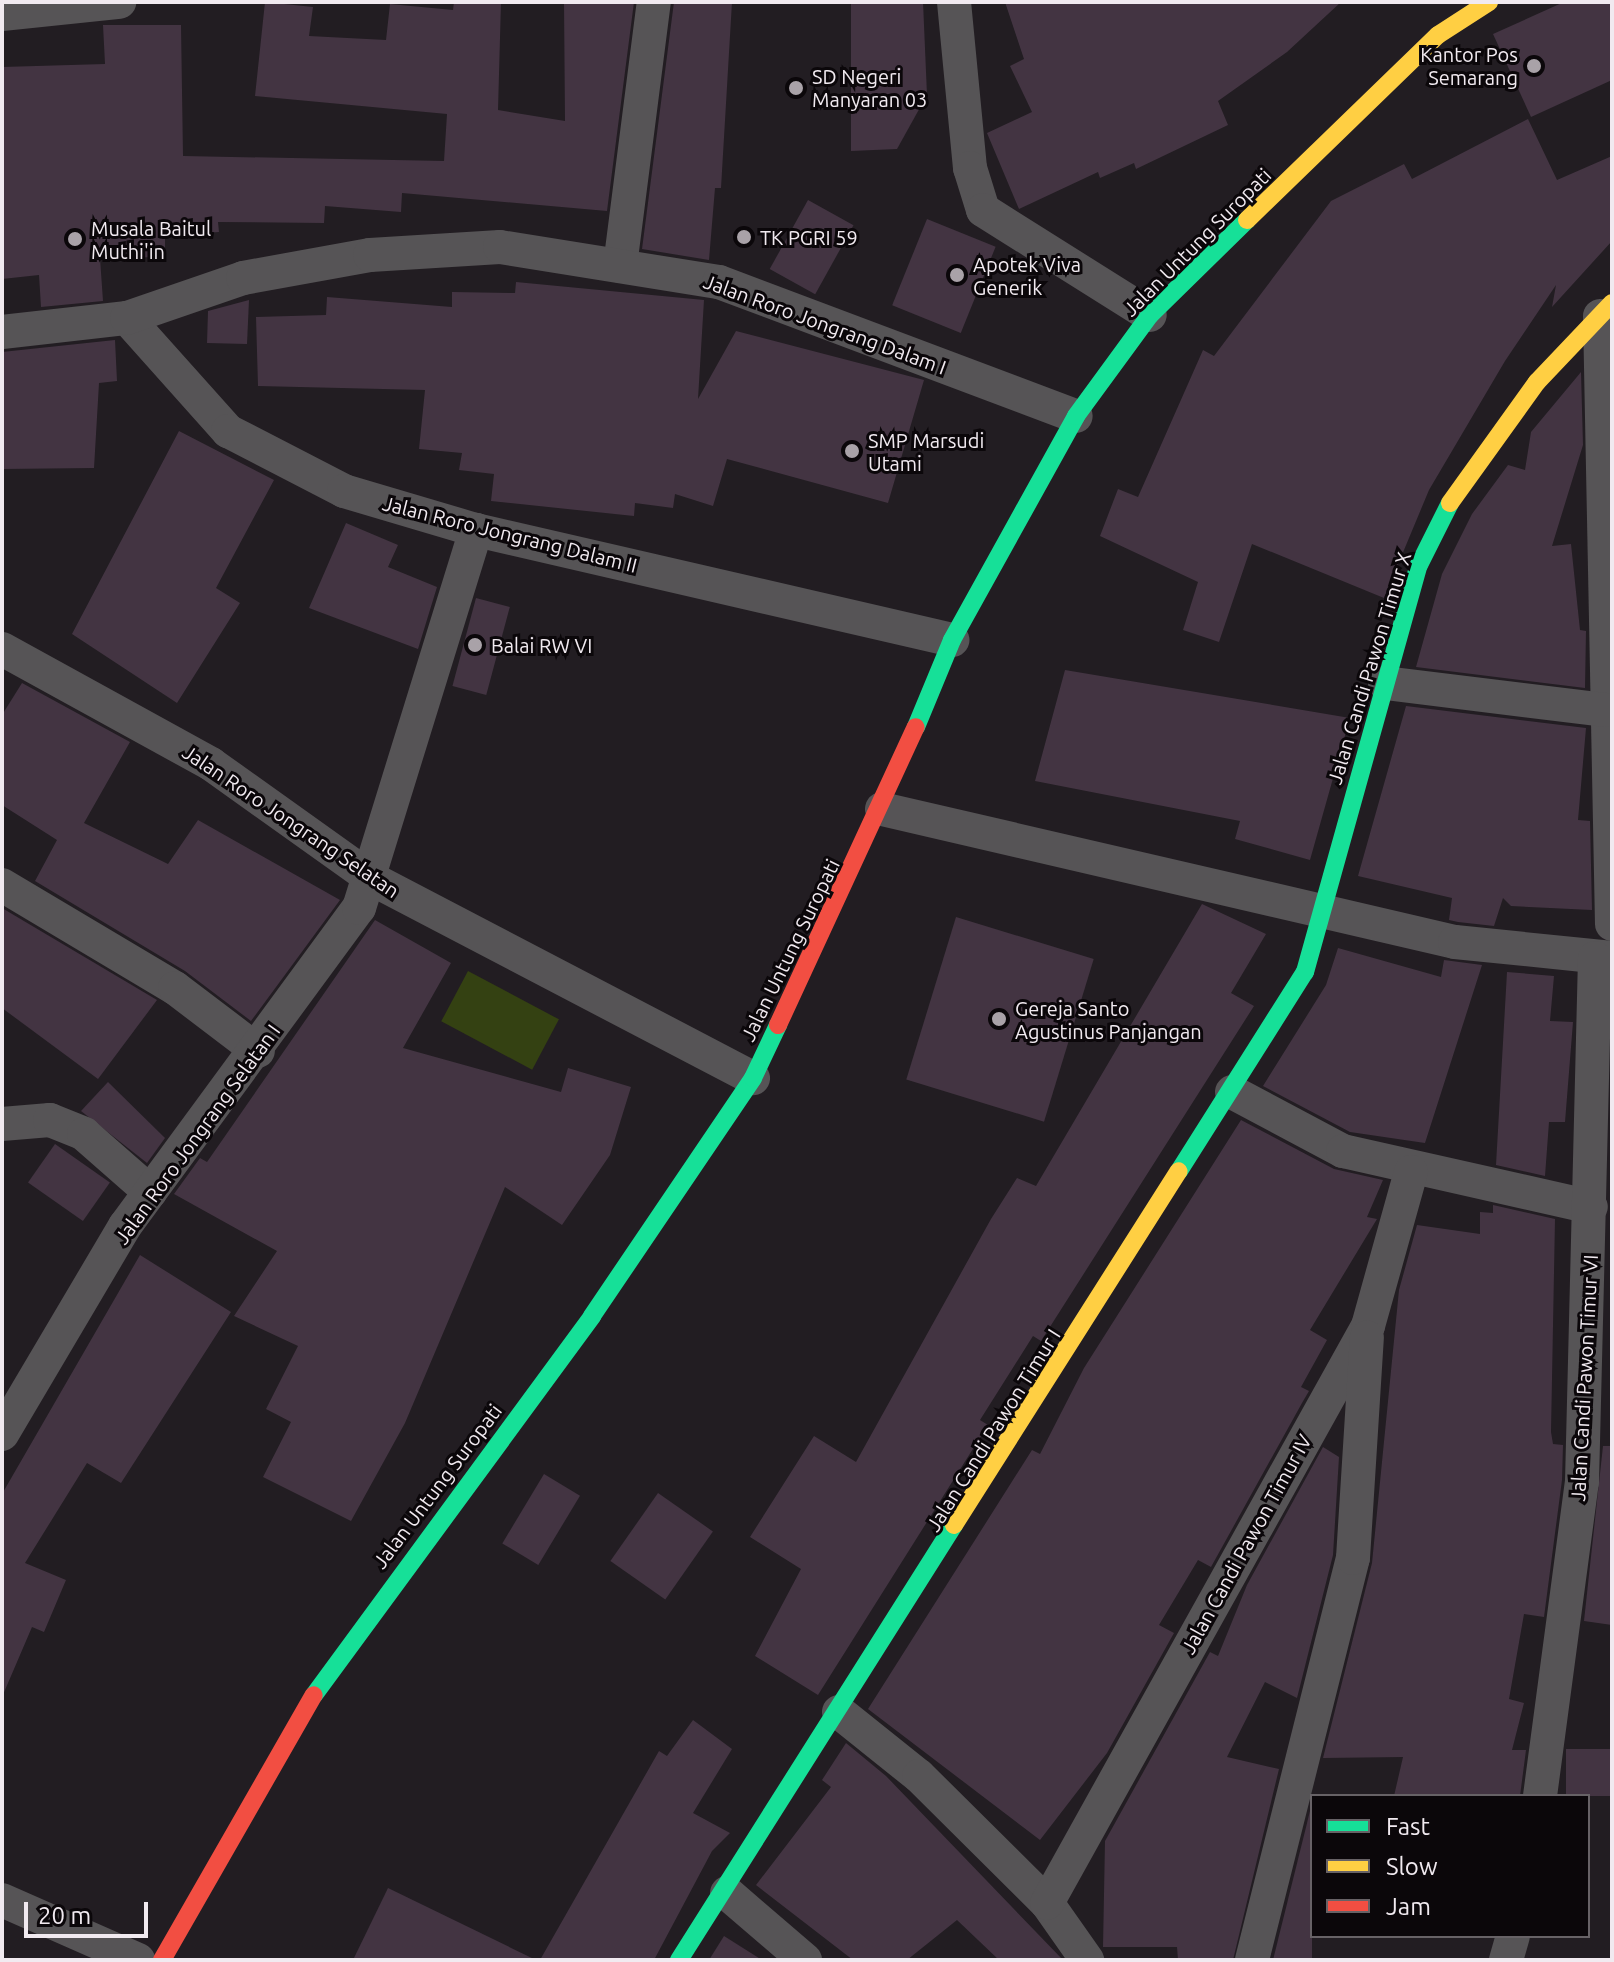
<!DOCTYPE html>
<html>
<head>
<meta charset="utf-8">
<style>
  body { margin:0 }
  #map { position:relative; width:1614px; height:1962px; overflow:hidden; background:#221d22; font-family:Ubuntu,sans-serif }
  div>[style] { position:absolute }
  [style*='--x'] { left:calc(var(--x)*1px); top:calc(var(--y)*1px); width:calc(var(--w)*1px); rotate:calc(var(--a)*1deg) }
  .green>* { inset:0; background:#344112; transform-origin:0 0 }
  .building>* { inset:0; background:#433442; transform-origin:0 0 }
  .street>* { height:34px; margin:-17px; padding:0 17px; transform-origin:17px; border-radius:17px; background:#565456 }
  .fast>* { height:18px; margin:-9px; padding:0 9px; transform-origin:9px; border-radius:9px; background:#16e098 }
  .slow>* { height:18px; margin:-9px; padding:0 9px; transform-origin:9px; border-radius:9px; background:#ffcf43 }
  .jam>* { height:18px; margin:-9px; padding:0 9px; transform-origin:9px; border-radius:9px; background:#f24e42 }
  .dots>* { width:22px; height:22px; translate:-50% -50%; box-sizing:border-box; border:4px solid #0b070a; border-radius:50% }
  span { translate:-50% -50%; white-space:nowrap; text-align:center; line-height:1.15; -webkit-text-stroke:6px #0b070a; paint-order:stroke }
  .poi-label { font-size:20px; color:#f1eaf0 }
  .right { translate:-100% -50%; text-align:right }
  .left { translate:0 -50%; text-align:left }
  .street-label { font-size:20px; color:#f1eaf0 }
  .frame { position:absolute; inset:0; border:4px solid #f1eaf0; pointer-events:none }
  .legend { position:absolute; left:1310px; top:1794px; width:280px; height:144px; box-sizing:border-box; background:#0b070a; border:2px solid #676266; margin:0; padding:10px 14px; list-style:none; font-size:24px; color:#f1eaf0 }
  .legend li { display:flex; align-items:center; gap:16px; height:40px }
  .legend b { width:40px; border:2px solid #676266 }
  .scale { position:absolute; left:24px; top:1902px; width:124px; height:36px; box-sizing:border-box; border:4px solid #f1eaf0; border-top:0; padding-left:10px; font-size:24px; line-height:28px; white-space:nowrap; color:#f1eaf0; -webkit-text-stroke:6px #0b070a; paint-order:stroke }
</style>
</head>
<body>
<div id="map">
  <div class="green">
    <div style="left:468px;top:971px;width:103px;height:57px;rotate:28deg"></div>
  </div>
  <div class="building">
    <div style="clip-path:polygon(265px 2px,313px 7px,309px 36px,386px 40px,390px 4px,453px 10px,454px 2px,501px 2px,498px 110px,565px 121px,564px 2px,634px 2px,607px 211px,402px 193px,401px 212px,325px 206px,324px 223px,218px 222px,219px 232px,165px 236px,165px 257px,100px 258px,103px 301px,41px 307px,39px 275px,2px 279px,2px 67px,105px 64px,103px 25px,181px 25px,183px 156px,444px 161px,447px 114px,255px 96px)"></div>
    <div style="clip-path:polygon(674px 2px,732px 2px,721px 188px,715px 188px,709px 260px,642px 249px)"></div>
    <div style="clip-path:polygon(851px 2px,923px 2px,927px 95px,897px 149px,851px 151px)"></div>
    <div style="clip-path:polygon(1005px 2px,1341px 2px,1287px 52px,1218px 101px,1228px 125px,1136px 169px,1134px 163px,1100px 178px,1098px 172px,1019px 209px,987px 133px,1032px 112px,1010px 66px,1024px 59px)"></div>
    <div style="clip-path:polygon(1564px 2px,1612px 2px,1612px 80px,1531px 117px,1493px 34px)"></div>
    <div style="clip-path:polygon(1528px 119px,1557px 180px,1612px 156px,1612px 241px,1552px 307px,1556px 285px,1505px 361px,1429px 490px,1384px 598px,1252px 544px,1219px 642px,1183px 630px,1198px 582px,1100px 536px,1118px 489px,1138px 497px,1203px 350px,1214px 356px,1331px 201px,1404px 164px,1412px 179px)"></div>
    <div style="left:808px;top:200px;width:52px;height:79px;rotate:29deg"></div>
    <div style="left:927px;top:219px;width:74px;height:93px;rotate:22deg"></div>
    <div style="clip-path:polygon(516px 282px,704px 300px,698px 399px,736px 331px,924px 380px,888px 503px,727px 459px,713px 506px,675px 494px,673px 508px,635px 503px,634px 516px,491px 501px,494px 474px,459px 470px,462px 453px,419px 449px,425px 390px,258px 386px,256px 317px,326px 315px,327px 297px,452px 307px,452px 292px,515px 293px)"></div>
    <div style="clip-path:polygon(249px 300px,247px 344px,207px 343px,208px 311px)"></div>
    <div style="clip-path:polygon(115px 340px,117px 381px,99px 383px,94px 468px,2px 469px,2px 352px)"></div>
    <div style="clip-path:polygon(1581px 372px,1583px 445px,1552px 546px,1571px 544px,1580px 630px,1586px 631px,1585px 688px,1416px 667px,1442px 574px,1472px 514px,1508px 465px,1525px 470px,1531px 432px)"></div>
    <div style="clip-path:polygon(179px 431px,274px 480px,216px 588px,240px 603px,177px 703px,72px 634px)"></div>
    <div style="clip-path:polygon(346px 523px,398px 545px,388px 567px,437px 587px,418px 649px,309px 608px)"></div>
    <div style="left:476px;top:598px;width:35px;height:91px;rotate:15deg"></div>
    <div style="clip-path:polygon(1065px 670px,1350px 718px,1310px 860px,1235px 839px,1240px 821px,1035px 781px)"></div>
    <div style="clip-path:polygon(22px 683px,130px 742px,84px 823px,168px 864px,198px 820px,340px 900px,251px 1021px,185px 971px,35px 881px,57px 840px,2px 805px,2px 715px)"></div>
    <div style="clip-path:polygon(1406px 706px,1586px 728px,1578px 820px,1590px 821px,1592px 910px,1511px 906px,1503px 898px,1494px 926px,1458px 922px,1449px 920px,1452px 898px,1358px 876px)"></div>
    <div style="clip-path:polygon(1202px 904px,1266px 934px,1231px 993px,1254px 1006px,1041px 1341px,1033px 1336px,980px 1420px,988px 1425px,818px 1695px,755px 1656px,801px 1569px,750px 1537px,814px 1436px,856px 1462px,991px 1219px,1017px 1178px,1036px 1186px)"></div>
    <div style="clip-path:polygon(2px 908px,157px 1000px,98px 1079px,2px 1008px)"></div>
    <div style="left:956px;top:917px;width:144px;height:170px;rotate:17deg"></div>
    <div style="clip-path:polygon(375px 920px,451px 963px,403px 1048px,561px 1092px,568px 1068px,631px 1087px,610px 1155px,562px 1225px,505px 1187px,405px 1423px,351px 1521px,263px 1477px,291px 1422px,266px 1409px,298px 1346px,234px 1316px,277px 1251px,174px 1194px,200px 1158px,207px 1162px)"></div>
    <div style="clip-path:polygon(1338px 948px,1441px 977px,1444px 960px,1482px 965px,1425px 1143px,1350px 1132px,1263px 1086px,1326px 985px)"></div>
    <div style="clip-path:polygon(1507px 972px,1554px 976px,1550px 1021px,1573px 1022px,1565px 1122px,1549px 1122px,1545px 1176px,1496px 1165px)"></div>
    <div style="clip-path:polygon(108px 1082px,165px 1138px,147px 1163px,81px 1111px)"></div>
    <div style="clip-path:polygon(1241px 1120px,1334px 1169px,1383px 1180px,1367px 1217px,1377px 1219px,1310px 1330px,1327px 1340px,1301px 1387px,1309px 1391px,1302px 1403px,1211px 1567px,1198px 1560px,1159px 1625px,1174px 1633px,1107px 1753px,1040px 1840px,868px 1709px,1032px 1450px,1040px 1454px,1084px 1368px)"></div>
    <div style="left:55px;top:1144px;width:67px;height:47px;rotate:35deg"></div>
    <div style="clip-path:polygon(1493px 1205px,1555px 1219px,1551px 1432px,1553px 1444px,1563px 1445px,1562px 1480px,1544px 1617px,1524px 1614px,1509px 1699px,1524px 1703px,1512px 1750px,1526px 1750px,1520px 1796px,1394px 1796px,1403px 1757px,1323px 1758px,1372px 1563px,1399px 1290px,1417px 1225px,1480px 1234px,1480px 1212px,1493px 1213px)"></div>
    <div style="clip-path:polygon(140px 1255px,231px 1312px,121px 1483px,87px 1463px,25px 1563px,66px 1580px,44px 1632px,32px 1627px,2px 1697px,2px 1494px)"></div>
    <div style="clip-path:polygon(1603px 1446px,1612px 1446px,1612px 1625px,1584px 1621px)"></div>
    <div style="clip-path:polygon(1323px 1447px,1339px 1457px,1333px 1555px,1297px 1698px,1265px 1682px,1227px 1757px,1279px 1769px,1233px 1960px,1178px 1960px,1177px 1947px,1103px 1947px,1105px 1841px,1210px 1652px,1218px 1656px,1247px 1585px)"></div>
    <div style="left:544px;top:1474px;width:42px;height:81px;rotate:31deg"></div>
    <div style="left:658px;top:1493px;width:67px;height:83px;rotate:35deg"></div>
    <div style="clip-path:polygon(693px 1720px,732px 1749px,693px 1813px,730px 1833px,712px 1851px,654px 1960px,540px 1960px,659px 1751px,667px 1756px)"></div>
    <div style="clip-path:polygon(846px 1743px,886px 1776px,1063px 1960px,999px 1960px,957px 1920px,907px 1960px,853px 1960px,756px 1885px,831px 1787px,822px 1780px)"></div>
    <div style="left:1612px;top:1749px;width:47px;height:46px;rotate:90deg"></div>
    <div style="clip-path:polygon(1312px 1803px,1312px 1960px,1273px 1960px)"></div>
    <div style="clip-path:polygon(388px 1888px,536px 1960px,353px 1960px)"></div>
    <div style="clip-path:polygon(724px 1936px,762px 1960px,709px 1960px)"></div>
  </div>
  <div class="street">
    <div style="--x:954;--y:2;--w:167;--a:84.5"></div>
    <div style="--x:970;--y:168;--w:44;--a:72.8"></div>
    <div style="--x:983;--y:210;--w:197;--a:32.2"></div>
    <div style="--x:2;--y:14;--w:118;--a:-5.9"></div>
    <div style="--x:620;--y:266;--w:266;--a:-82.7"></div>
    <div style="--x:1600;--y:316;--w:608;--a:88.87"></div>
    <div style="--x:127;--y:318;--w:152;--a:48.2"></div>
    <div style="--x:228;--y:431;--w:131;--a:27.3"></div>
    <div style="--x:344;--y:491;--w:138;--a:16.5"></div>
    <div style="--x:476;--y:530;--w:489;--a:13"></div>
    <div style="--x:2;--y:332;--w:126;--a:-6.4"></div>
    <div style="--x:127;--y:318;--w:123;--a:-19"></div>
    <div style="--x:243;--y:278;--w:129;--a:-10.3"></div>
    <div style="--x:370;--y:255;--w:130;--a:-3.5"></div>
    <div style="--x:500;--y:247;--w:222;--a:9.1"></div>
    <div style="--x:719;--y:282;--w:381;--a:20.6"></div>
    <div style="--x:2;--y:649;--w:239;--a:28.8"></div>
    <div style="--x:211;--y:764;--w:198;--a:35.5"></div>
    <div style="--x:372;--y:879;--w:430;--a:27.6"></div>
    <div style="--x:1385;--y:683;--w:221;--a:7"></div>
    <div style="--x:882;--y:809;--w:588;--a:13.07"></div>
    <div style="--x:1455;--y:942;--w:158;--a:5.8"></div>
    <div style="--x:2;--y:885;--w:201;--a:30.8"></div>
    <div style="--x:175;--y:988;--w:104;--a:37.2"></div>
    <div style="--x:1232;--y:1092;--w:126;--a:28"></div>
    <div style="--x:1343;--y:1151;--w:254;--a:12.7"></div>
    <div style="--x:2;--y:1124;--w:48;--a:-4.8"></div>
    <div style="--x:50;--y:1120;--w:37;--a:22"></div>
    <div style="--x:84;--y:1134;--w:88;--a:41.3"></div>
    <div style="--x:2;--y:1434;--w:242;--a:-59.4"></div>
    <div style="--x:125;--y:1226;--w:395;--a:-53.7"></div>
    <div style="--x:359;--y:908;--w:396;--a:-72.8"></div>
    <div style="--x:839;--y:1712;--w:102;--a:38.7"></div>
    <div style="--x:919;--y:1776;--w:180;--a:44.8"></div>
    <div style="--x:1047;--y:1903;--w:70;--a:54.9"></div>
    <div style="--x:1540;--y:1796;--w:317;--a:-82.4"></div>
    <div style="--x:1582;--y:1482;--w:524;--a:-88.58"></div>
    <div style="--x:727;--y:1893;--w:103;--a:40.7"></div>
    <div style="--x:2;--y:1900;--w:149;--a:23.8"></div>
    <div style="--x:1047;--y:1903;--w:660;--a:-60.91"></div>
    <div style="--x:1368;--y:1326;--w:160;--a:-74.4"></div>
    <div style="--x:1252;--y:1960;--w:414;--a:-75.9"></div>
    <div style="--x:1353;--y:1558;--w:221;--a:-86.4"></div>
    <div style="--x:1506;--y:1960;--w:25;--a:-74"></div>
  </div>
  <div class="fast">
    <div style="--x:916;--y:727;--w:94;--a:-67.5"></div>
    <div style="--x:952;--y:640;--w:256;--a:-61"></div>
    <div style="--x:1076;--y:416;--w:125;--a:-53.8"></div>
    <div style="--x:1150;--y:315;--w:136;--a:-44.4"></div>
    <div style="--x:1179;--y:1171;--w:236;--a:-57.7"></div>
    <div style="--x:1305;--y:972;--w:423;--a:-74.4"></div>
    <div style="--x:1419;--y:565;--w:69;--a:-63.4"></div>
    <div style="--x:314;--y:1695;--w:470;--a:-53.7"></div>
    <div style="--x:592;--y:1316;--w:287;--a:-55.9"></div>
    <div style="--x:753;--y:1078;--w:59;--a:-64.7"></div>
    <div style="--x:679;--y:1960;--w:515;--a:-57.7"></div>
  </div>
  <div class="slow">
    <div style="--x:1247;--y:220;--w:266;--a:-44.1"></div>
    <div style="--x:1438;--y:35;--w:61;--a:-32.9"></div>
    <div style="--x:1450;--y:503;--w:149;--a:-54.3"></div>
    <div style="--x:1537;--y:382;--w:109;--a:-46.5"></div>
    <div style="--x:954;--y:1525;--w:419;--a:-57.6"></div>
  </div>
  <div class="jam">
    <div style="--x:778;--y:1025;--w:328;--a:-65.2"></div>
    <div style="--x:162;--y:1960;--w:305;--a:-60.2"></div>
  </div>
  <div class="dots">
    <div style="left:1534px;top:66px;background:#a9a2a8"></div>
    <div style="left:796px;top:88px;background:#a9a2a8"></div>
    <div style="left:744px;top:237px;background:#a9a2a8"></div>
    <div style="left:75px;top:239px;background:#a9a2a8"></div>
    <div style="left:957px;top:275px;background:#a9a2a8"></div>
    <div style="left:852px;top:451px;background:#a9a2a8"></div>
    <div style="left:475px;top:645px;background:#a9a2a8"></div>
    <div style="left:999px;top:1019px;background:#a9a2a8"></div>
  </div>
  <div class="poi-label">
    <span class="right" style="left:1518px;top:66px">Kantor Pos<br>Semarang</span>
    <span class="left" style="left:812px;top:88px">SD Negeri<br>Manyaran 03</span>
    <span class="left" style="left:91px;top:240px">Musala Baitul<br>Muthi'in</span>
    <span class="left" style="left:760px;top:237px">TK PGRI 59</span>
    <span class="left" style="left:973px;top:276px">Apotek Viva<br>Generik</span>
    <span class="left" style="left:868px;top:452px">SMP Marsudi<br>Utami</span>
    <span class="left" style="left:491px;top:645px">Balai RW VI</span>
    <span class="left" style="left:1015px;top:1020px">Gereja Santo<br>Agustinus Panjangan</span>
  </div>
  <div class="street-label">
    <span style="left:1197px;top:242px;rotate:-45deg">Jalan Untung Suropati</span>
    <span style="left:825px;top:324px;rotate:20deg">Jalan Roro Jongrang Dalam I</span>
    <span style="left:510px;top:534px;rotate:14deg">Jalan Roro Jongrang Dalam II</span>
    <span style="left:1369px;top:668px;rotate:-73deg">Jalan Candi Pawon Timur X</span>
    <span style="left:291px;top:821px;rotate:34deg">Jalan Roro Jongrang Selatan</span>
    <span style="left:790px;top:950px;rotate:-64deg">Jalan Untung Suropati</span>
    <span style="left:197px;top:1134px;rotate:-54deg">Jalan Roro Jongrang Selatan I</span>
    <span style="left:1584px;top:1378px;rotate:-87deg">Jalan Candi Pawon Timur VI</span>
    <span style="left:993px;top:1430px;rotate:-58deg">Jalan Candi Pawon Timur I</span>
    <span style="left:437px;top:1486px;rotate:-53deg">Jalan Untung Suropati</span>
    <span style="left:1246px;top:1544px;rotate:-61deg">Jalan Candi Pawon Timur IV</span>
  </div>
  <div class="frame"></div>
  <ul class="legend">
  <li><b style="height:10px;background:#16e098"></b>Fast</li>
  <li><b style="height:10px;background:#ffcf43"></b>Slow</li>
  <li><b style="height:10px;background:#f24e42"></b>Jam</li>
  </ul>
  <div class="scale">20 m</div>
</div>
</body>
</html>
